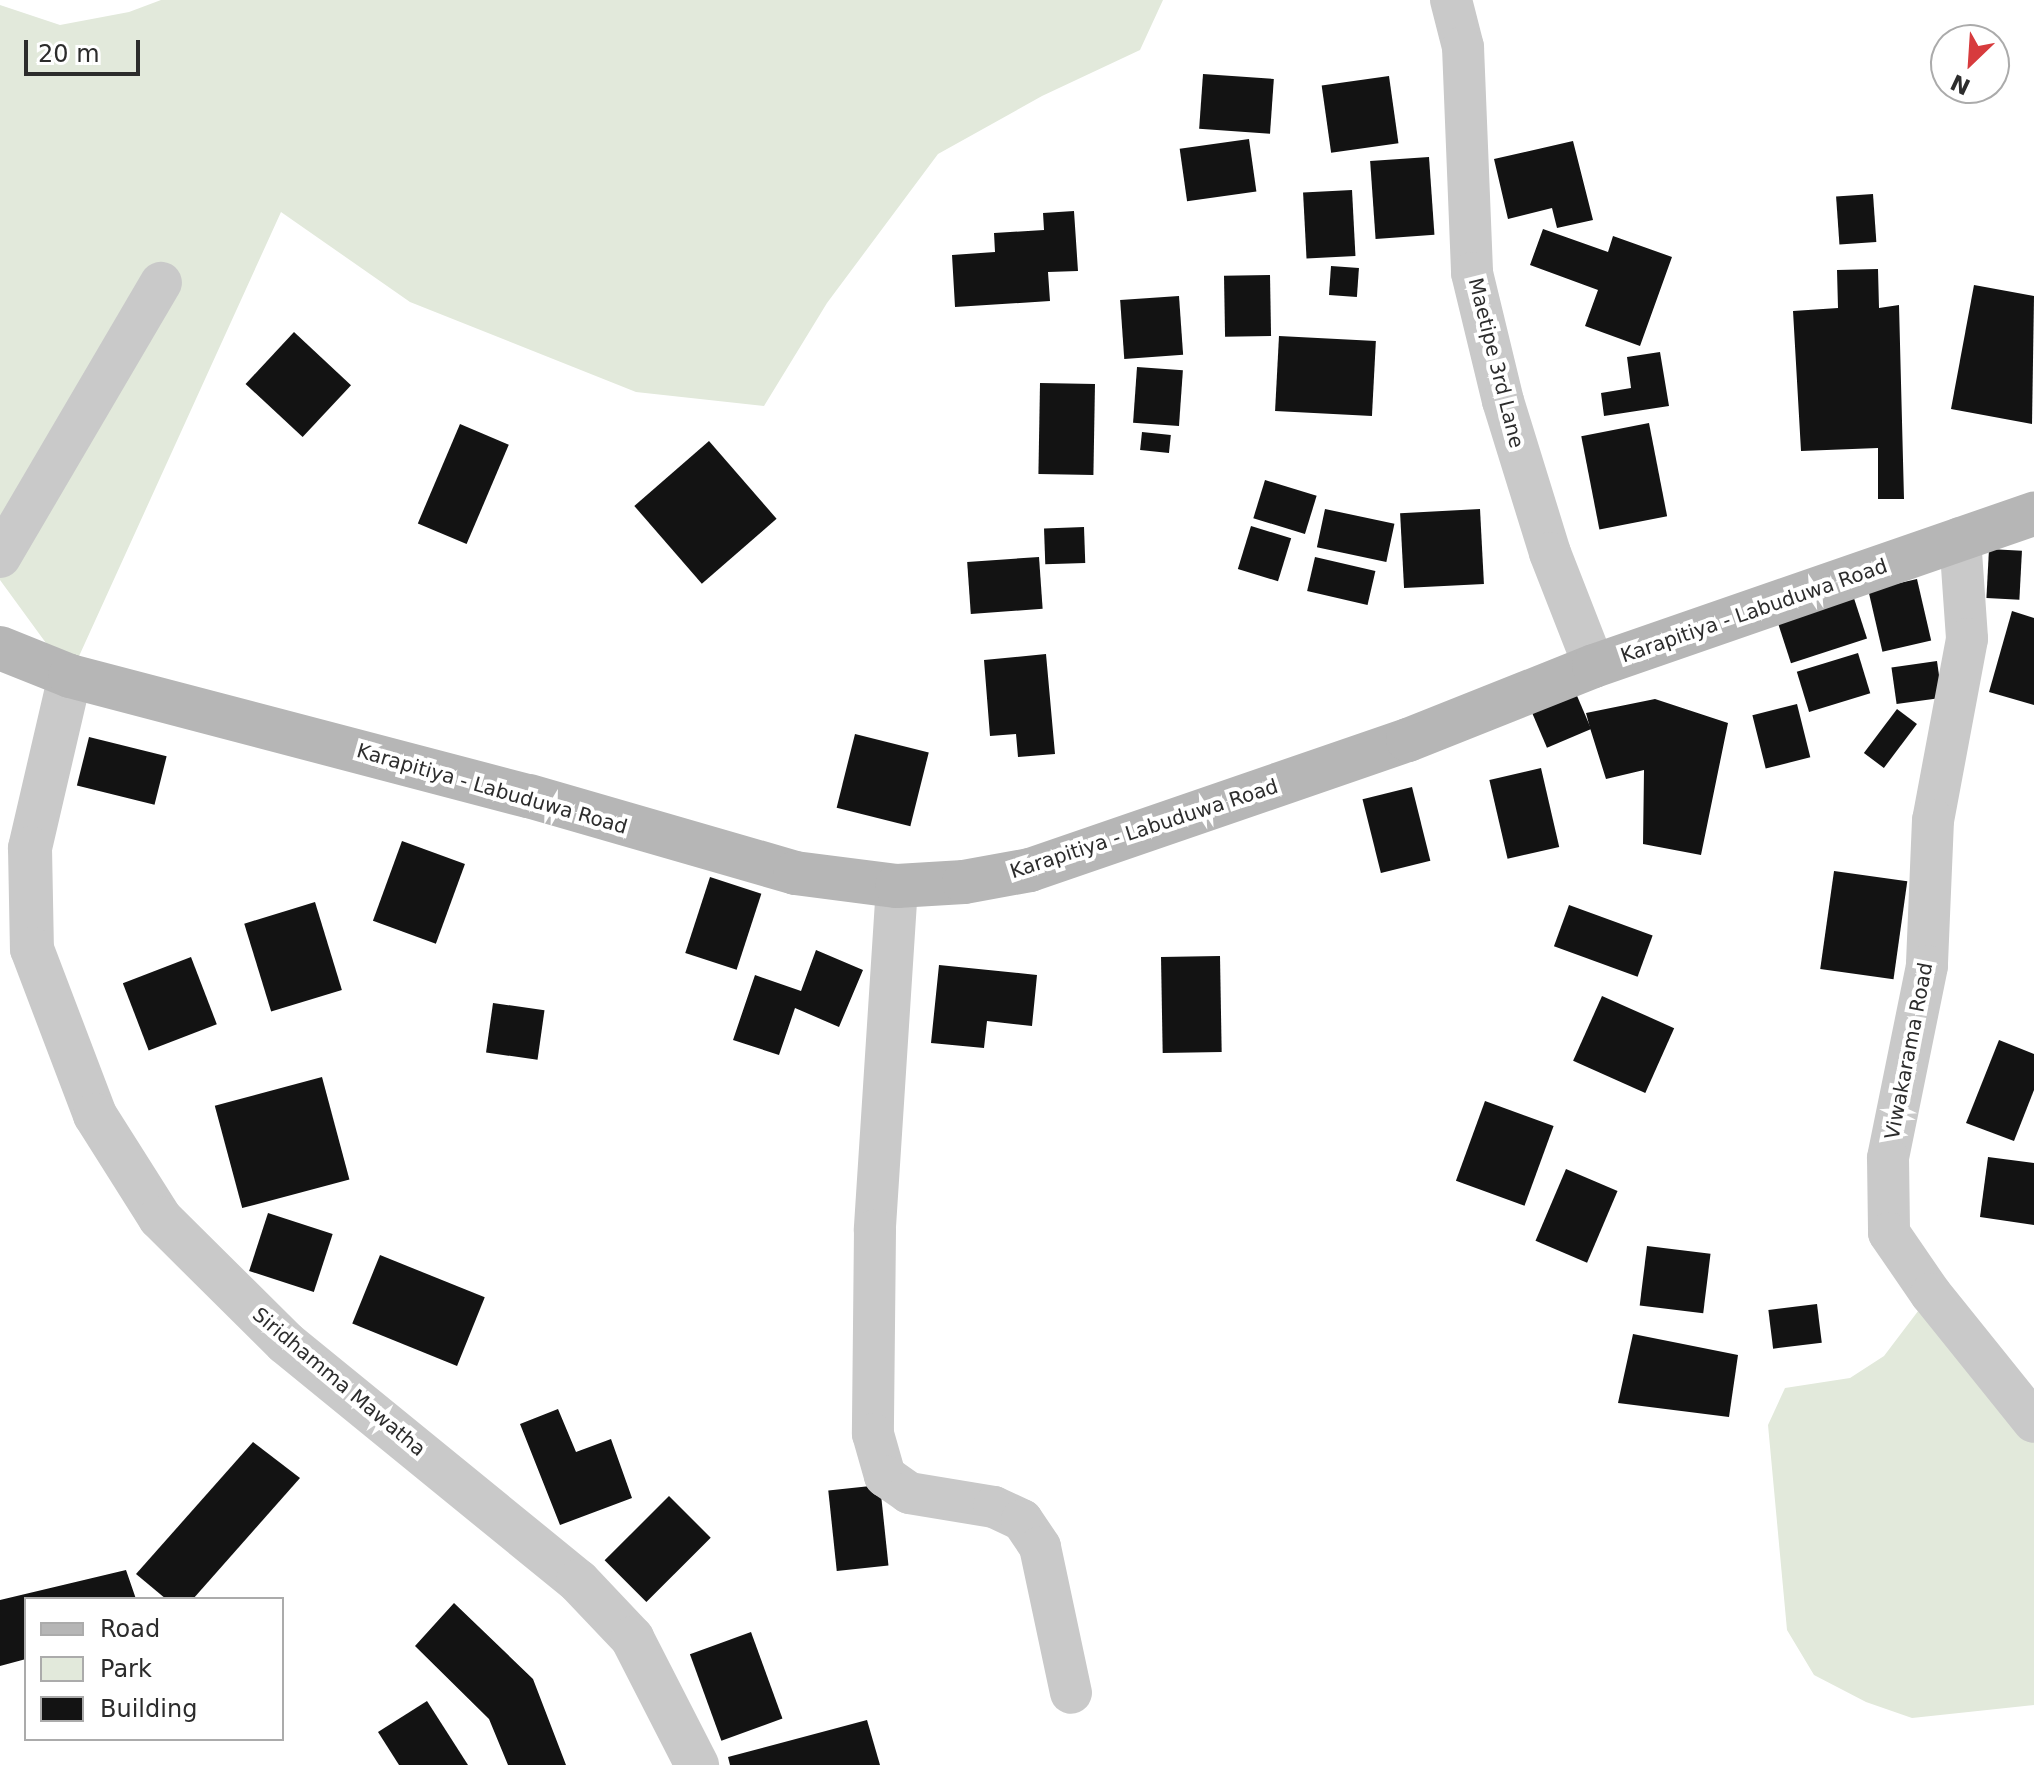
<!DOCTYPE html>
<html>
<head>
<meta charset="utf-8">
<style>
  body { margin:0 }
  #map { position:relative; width:2034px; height:1765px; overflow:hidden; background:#fff; font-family:"DejaVu Sans",sans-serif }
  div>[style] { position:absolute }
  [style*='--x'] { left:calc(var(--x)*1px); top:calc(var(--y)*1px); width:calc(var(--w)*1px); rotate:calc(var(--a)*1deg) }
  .green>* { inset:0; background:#e2e9db }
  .building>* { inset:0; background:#131313; transform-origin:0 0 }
  .minor>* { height:42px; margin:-21px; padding:0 21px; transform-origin:21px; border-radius:21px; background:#c9c9c9 }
  .tertiary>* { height:44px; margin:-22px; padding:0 22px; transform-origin:22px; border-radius:22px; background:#c9c9c9 }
  .secondary>* { height:44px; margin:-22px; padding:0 22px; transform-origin:22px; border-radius:22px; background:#b6b6b6 }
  span { translate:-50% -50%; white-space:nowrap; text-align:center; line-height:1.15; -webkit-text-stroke:8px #fff; paint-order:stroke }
  .street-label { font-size:20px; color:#2c2c2c }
  .legend { position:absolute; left:24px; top:1597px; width:260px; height:144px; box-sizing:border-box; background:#fff; border:2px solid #ababab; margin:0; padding:10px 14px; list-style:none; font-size:24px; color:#2c2c2c }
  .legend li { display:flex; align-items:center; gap:16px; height:40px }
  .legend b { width:40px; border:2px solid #ababab }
  .north { position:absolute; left:1930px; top:24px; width:80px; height:80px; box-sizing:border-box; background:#fff; border:2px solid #ababab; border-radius:50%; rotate:205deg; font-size:22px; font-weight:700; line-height:32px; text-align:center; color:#2c2c2c }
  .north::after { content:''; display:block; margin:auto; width:28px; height:36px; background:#d73b3d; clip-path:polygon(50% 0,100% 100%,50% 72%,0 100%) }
  .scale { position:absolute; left:24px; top:40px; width:116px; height:36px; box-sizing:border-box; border:4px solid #2c2c2c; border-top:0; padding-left:10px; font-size:24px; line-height:28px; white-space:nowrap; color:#2c2c2c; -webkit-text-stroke:6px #fff; paint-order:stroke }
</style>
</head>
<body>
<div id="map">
  <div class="green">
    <div style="clip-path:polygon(161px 0,1163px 0,1140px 50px,1042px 96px,938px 154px,827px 303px,764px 406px,636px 392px,410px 302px,281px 212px,70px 676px,0 580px,0 5px,60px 25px,129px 12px)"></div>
    <div style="clip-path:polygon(1931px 1294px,2034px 1422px,2034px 1705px,1912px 1718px,1866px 1702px,1814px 1675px,1787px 1630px,1768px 1425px,1785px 1388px,1850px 1378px,1884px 1356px)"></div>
  </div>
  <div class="building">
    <div style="left:1203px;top:74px;width:71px;height:55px;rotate:4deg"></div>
    <div style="left:1389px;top:76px;width:68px;height:68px;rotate:82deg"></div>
    <div style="left:1249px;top:139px;width:53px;height:70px;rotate:82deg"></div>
    <div style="clip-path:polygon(1573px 141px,1593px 220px,1557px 228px,1552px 208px,1508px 219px,1494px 159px)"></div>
    <div style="left:1429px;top:157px;width:78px;height:59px;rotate:86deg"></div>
    <div style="left:1352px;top:190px;width:66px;height:49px;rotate:87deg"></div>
    <div style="left:1873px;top:194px;width:48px;height:37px;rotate:86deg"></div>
    <div style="clip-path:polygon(1074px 211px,1078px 271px,1048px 272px,1050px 301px,955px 307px,952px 255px,995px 252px,994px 233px,1044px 230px,1043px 213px)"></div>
    <div style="clip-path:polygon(1543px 229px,1608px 252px,1613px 236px,1672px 257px,1640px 346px,1585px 326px,1598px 290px,1530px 265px)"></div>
    <div style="left:1331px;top:266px;width:28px;height:29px;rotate:4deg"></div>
    <div style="clip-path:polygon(1878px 269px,1879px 308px,1899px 305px,1904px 499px,1878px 499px,1878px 448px,1801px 451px,1793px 311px,1838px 308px,1837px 270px)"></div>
    <div style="left:1270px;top:275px;width:61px;height:46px;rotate:89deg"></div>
    <div style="clip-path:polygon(1974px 285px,2034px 296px,2032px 424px,1951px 409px)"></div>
    <div style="left:1179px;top:296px;width:59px;height:59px;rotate:86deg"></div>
    <div style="left:294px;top:332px;width:78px;height:71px;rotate:43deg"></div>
    <div style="left:1279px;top:336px;width:97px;height:75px;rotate:3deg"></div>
    <div style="clip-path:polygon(1660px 352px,1669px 406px,1604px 416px,1601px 393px,1631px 388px,1627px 357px)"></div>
    <div style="left:1137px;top:367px;width:46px;height:56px;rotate:4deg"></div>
    <div style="left:1040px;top:383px;width:55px;height:91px;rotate:1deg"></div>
    <div style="left:1649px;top:423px;width:95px;height:69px;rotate:79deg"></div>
    <div style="left:460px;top:424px;width:53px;height:108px;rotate:23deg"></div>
    <div style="left:1142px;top:432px;width:29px;height:18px;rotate:6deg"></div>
    <div style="left:709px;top:441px;width:103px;height:99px;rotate:49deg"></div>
    <div style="left:1265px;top:480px;width:54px;height:40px;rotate:17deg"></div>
    <div style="left:1325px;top:509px;width:71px;height:39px;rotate:12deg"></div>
    <div style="left:1480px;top:509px;width:75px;height:80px;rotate:87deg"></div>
    <div style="left:1251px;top:526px;width:42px;height:45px;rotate:17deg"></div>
    <div style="left:1084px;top:527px;width:36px;height:40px;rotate:88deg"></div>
    <div style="left:1989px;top:549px;width:33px;height:49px;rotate:3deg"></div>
    <div style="left:1039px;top:557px;width:52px;height:72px;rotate:86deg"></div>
    <div style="left:1315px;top:557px;width:62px;height:35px;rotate:13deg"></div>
    <div style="left:1917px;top:579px;width:63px;height:50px;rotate:77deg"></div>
    <div style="left:1851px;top:589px;width:52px;height:80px;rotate:72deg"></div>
    <div style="clip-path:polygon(2012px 611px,2034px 618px,2034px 705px,1989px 692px)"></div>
    <div style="left:1858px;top:653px;width:42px;height:64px;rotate:73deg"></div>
    <div style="clip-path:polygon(1046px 654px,1055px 754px,1018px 757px,1016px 734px,990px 736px,984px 660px)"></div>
    <div style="left:1937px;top:661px;width:37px;height:46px;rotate:82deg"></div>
    <div style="left:1572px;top:684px;width:49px;height:48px;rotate:67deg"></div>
    <div style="clip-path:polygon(1655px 699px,1728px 723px,1701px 855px,1643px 844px,1644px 770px,1606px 779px,1590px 728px,1586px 713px)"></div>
    <div style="left:1797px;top:704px;width:55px;height:46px;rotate:76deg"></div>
    <div style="left:1897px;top:709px;width:25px;height:55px;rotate:37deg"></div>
    <div style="left:855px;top:734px;width:76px;height:76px;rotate:14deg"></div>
    <div style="left:89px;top:737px;width:80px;height:50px;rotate:14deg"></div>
    <div style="left:1541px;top:768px;width:81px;height:53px;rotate:77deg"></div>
    <div style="left:1412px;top:787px;width:76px;height:51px;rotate:76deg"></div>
    <div style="left:402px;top:841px;width:67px;height:85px;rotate:20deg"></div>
    <div style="left:1834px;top:871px;width:74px;height:99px;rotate:8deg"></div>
    <div style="left:710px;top:877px;width:54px;height:80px;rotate:18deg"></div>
    <div style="left:315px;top:902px;width:92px;height:74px;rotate:73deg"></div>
    <div style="left:1569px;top:905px;width:89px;height:44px;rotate:20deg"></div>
    <div style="clip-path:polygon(816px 950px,863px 970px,839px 1027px,795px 1008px,779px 1055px,733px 1040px,755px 975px,801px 991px)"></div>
    <div style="left:1220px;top:956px;width:96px;height:59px;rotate:89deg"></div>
    <div style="left:191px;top:957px;width:72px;height:73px;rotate:69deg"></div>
    <div style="clip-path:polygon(939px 965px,1037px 975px,1032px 1026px,987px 1021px,984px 1048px,931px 1043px)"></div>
    <div style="left:1602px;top:996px;width:79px;height:71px;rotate:24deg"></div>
    <div style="left:493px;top:1003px;width:52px;height:50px;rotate:8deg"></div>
    <div style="clip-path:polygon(1999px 1040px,2034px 1054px,2034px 1090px,2014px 1141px,1966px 1123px)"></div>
    <div style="left:322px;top:1077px;width:106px;height:111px;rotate:75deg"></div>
    <div style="left:1485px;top:1101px;width:73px;height:85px;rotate:20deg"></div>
    <div style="clip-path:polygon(1988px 1157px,2034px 1163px,2034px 1225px,1980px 1217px)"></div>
    <div style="left:1566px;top:1169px;width:56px;height:78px;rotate:23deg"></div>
    <div style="left:268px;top:1213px;width:68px;height:61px;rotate:18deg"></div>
    <div style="left:1647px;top:1246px;width:64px;height:60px;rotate:7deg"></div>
    <div style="left:380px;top:1255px;width:113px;height:74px;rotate:22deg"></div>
    <div style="left:1817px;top:1304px;width:39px;height:49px;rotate:83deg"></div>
    <div style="clip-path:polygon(1633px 1334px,1738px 1355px,1729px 1417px,1618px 1403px)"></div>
    <div style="clip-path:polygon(558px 1409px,576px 1452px,611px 1439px,632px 1498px,560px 1525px,520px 1424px)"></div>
    <div style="clip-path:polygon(253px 1442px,300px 1478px,193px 1599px,166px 1599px,136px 1574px)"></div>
    <div style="left:880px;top:1485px;width:81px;height:52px;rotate:84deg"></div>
    <div style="left:669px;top:1496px;width:59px;height:91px;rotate:45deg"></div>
    <div style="clip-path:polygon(126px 1570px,136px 1599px,26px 1599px,26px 1659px,0 1666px,0 1600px)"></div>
    <div style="clip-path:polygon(454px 1603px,533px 1679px,566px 1765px,508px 1765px,489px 1719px,415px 1646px)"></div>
    <div style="left:751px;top:1632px;width:92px;height:65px;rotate:70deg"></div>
    <div style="clip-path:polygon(427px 1701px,468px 1765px,399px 1765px,378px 1732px)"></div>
    <div style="clip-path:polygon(867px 1720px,880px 1765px,730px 1765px,728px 1757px)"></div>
  </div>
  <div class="minor">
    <div style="--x:1451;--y:0;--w:49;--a:75.7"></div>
    <div style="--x:1463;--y:47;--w:226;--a:87.7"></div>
    <div style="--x:1472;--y:273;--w:132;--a:76.4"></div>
    <div style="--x:1503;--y:401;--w:159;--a:72.8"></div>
    <div style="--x:1550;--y:553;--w:121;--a:68.7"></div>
    <div style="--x:1960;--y:538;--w:101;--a:86"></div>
    <div style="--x:1967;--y:639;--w:184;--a:100.6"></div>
    <div style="--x:1933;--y:820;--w:146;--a:92.4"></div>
    <div style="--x:1927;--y:966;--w:196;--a:101.5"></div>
    <div style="--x:1888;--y:1158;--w:75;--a:89.2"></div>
    <div style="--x:1889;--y:1233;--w:74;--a:55.5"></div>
    <div style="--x:1931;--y:1294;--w:164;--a:51.2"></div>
    <div style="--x:0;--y:557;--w:318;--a:-59.6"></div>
    <div style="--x:897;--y:886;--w:345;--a:93.7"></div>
    <div style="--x:875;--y:1230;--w:204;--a:90.6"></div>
    <div style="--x:873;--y:1434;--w:44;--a:74.1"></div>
    <div style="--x:885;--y:1476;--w:29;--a:35"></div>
    <div style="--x:909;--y:1493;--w:86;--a:9.4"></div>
    <div style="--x:994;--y:1507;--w:31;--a:25"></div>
    <div style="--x:1022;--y:1520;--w:32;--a:56"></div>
    <div style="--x:1040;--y:1547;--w:149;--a:78"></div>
  </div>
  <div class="tertiary">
    <div style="--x:70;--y:676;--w:177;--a:103.1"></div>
    <div style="--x:30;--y:848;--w:101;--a:88.9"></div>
    <div style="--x:32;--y:949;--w:178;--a:69.2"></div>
    <div style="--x:95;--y:1115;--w:122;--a:57.7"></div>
    <div style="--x:160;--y:1218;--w:177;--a:44.8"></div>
    <div style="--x:286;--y:1343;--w:377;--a:39.2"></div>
    <div style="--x:578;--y:1581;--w:79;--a:46.5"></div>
    <div style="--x:632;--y:1638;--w:143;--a:62.9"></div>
  </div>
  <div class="secondary">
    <div style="--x:0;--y:648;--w:75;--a:21.8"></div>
    <div style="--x:70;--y:676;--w:474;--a:14.7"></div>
    <div style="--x:529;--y:796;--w:277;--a:16.1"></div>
    <div style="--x:795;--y:873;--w:103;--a:7.3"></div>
    <div style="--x:897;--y:886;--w:67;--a:-3.4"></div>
    <div style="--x:964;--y:882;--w:67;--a:-10.3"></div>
    <div style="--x:1030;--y:870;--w:400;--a:-19"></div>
    <div style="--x:1408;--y:740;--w:200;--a:-21.7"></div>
    <div style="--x:1594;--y:666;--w:466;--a:-19.1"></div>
  </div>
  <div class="street-label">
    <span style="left:1496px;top:363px;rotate:76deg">Maetipe 3rd Lane</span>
    <span style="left:1754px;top:611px;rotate:-19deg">Karapitiya - Labuduwa Road</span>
    <span style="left:492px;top:789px;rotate:16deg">Karapitiya - Labuduwa Road</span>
    <span style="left:1144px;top:829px;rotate:-18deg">Karapitiya - Labuduwa Road</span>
    <span style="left:1909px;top:1051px;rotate:-79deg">Viwakarama Road</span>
    <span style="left:339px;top:1382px;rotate:40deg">Siridhamma Mawatha</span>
  </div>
  <ul class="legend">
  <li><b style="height:10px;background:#b6b6b6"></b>Road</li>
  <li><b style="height:22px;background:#e2e9db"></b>Park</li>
  <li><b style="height:22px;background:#131313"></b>Building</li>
  </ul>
  <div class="north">N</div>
  <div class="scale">20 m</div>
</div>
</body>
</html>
